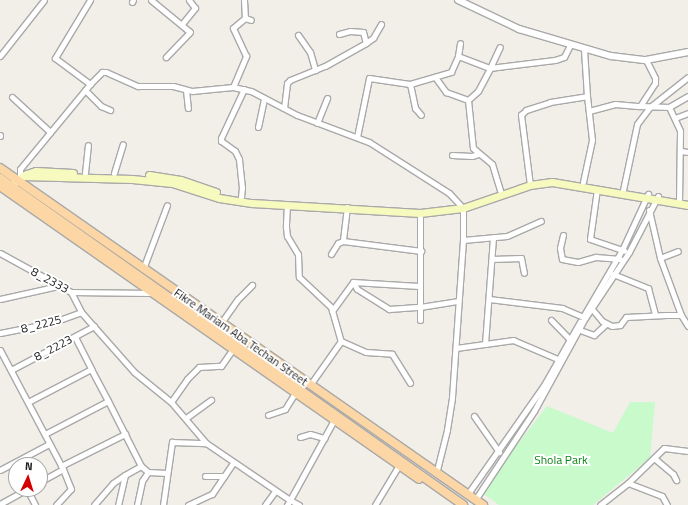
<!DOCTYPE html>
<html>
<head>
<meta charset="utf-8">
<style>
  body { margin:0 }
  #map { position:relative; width:688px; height:505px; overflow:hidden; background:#f2efe9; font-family:"Titillium Web",sans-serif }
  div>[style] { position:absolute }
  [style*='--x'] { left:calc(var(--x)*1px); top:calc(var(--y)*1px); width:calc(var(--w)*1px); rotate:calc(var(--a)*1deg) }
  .park>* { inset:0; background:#c8facc }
  .roads { filter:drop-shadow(1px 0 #a9a9a9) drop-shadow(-1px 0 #a9a9a9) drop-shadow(0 1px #a9a9a9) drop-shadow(0 -1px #a9a9a9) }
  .minor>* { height:5px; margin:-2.5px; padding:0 2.5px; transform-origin:2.5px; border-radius:2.5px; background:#fff }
  .tertiary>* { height:6px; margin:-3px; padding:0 3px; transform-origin:3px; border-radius:3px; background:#fff }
  .secondary>* { height:7px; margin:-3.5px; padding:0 3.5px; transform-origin:3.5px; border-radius:3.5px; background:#f7fabf }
  .primary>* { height:8px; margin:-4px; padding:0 4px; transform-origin:4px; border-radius:4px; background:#fcd6a4 }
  span { translate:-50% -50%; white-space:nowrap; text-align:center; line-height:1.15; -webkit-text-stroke:4px #fff; paint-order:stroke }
  .street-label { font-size:12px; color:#222 }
  .park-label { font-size:12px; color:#0c8416 }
  .north { position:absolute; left:8px; top:457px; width:40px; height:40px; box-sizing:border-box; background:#fff; border:1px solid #a7a7a7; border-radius:50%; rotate:4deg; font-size:11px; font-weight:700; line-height:16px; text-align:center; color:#222 }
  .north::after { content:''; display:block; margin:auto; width:14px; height:18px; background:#d40000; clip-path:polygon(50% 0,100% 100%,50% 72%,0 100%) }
</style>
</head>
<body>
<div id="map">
  <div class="park">
    <div style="clip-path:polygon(630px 402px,655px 402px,650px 458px,593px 505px,499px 505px,481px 492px,547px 406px,613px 433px)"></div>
  </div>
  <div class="roads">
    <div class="minor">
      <div style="--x:90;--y:0;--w:68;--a:121.1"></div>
      <div style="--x:55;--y:58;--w:44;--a:36.6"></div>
      <div style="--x:151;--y:0;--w:50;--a:39.4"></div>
      <div style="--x:190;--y:32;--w:35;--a:134"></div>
      <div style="--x:244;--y:0;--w:18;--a:87"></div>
      <div style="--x:245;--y:18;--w:6;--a:18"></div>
      <div style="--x:132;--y:2;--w:2;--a:-63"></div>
      <div style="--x:182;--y:24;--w:21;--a:-51"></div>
      <div style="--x:195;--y:8;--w:10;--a:-127"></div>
      <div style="--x:339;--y:34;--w:11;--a:-15"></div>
      <div style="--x:350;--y:31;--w:13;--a:4"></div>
      <div style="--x:363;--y:32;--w:11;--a:75"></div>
      <div style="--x:298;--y:35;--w:21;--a:55"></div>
      <div style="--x:310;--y:52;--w:19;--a:74"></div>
      <div style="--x:0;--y:56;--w:71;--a:-51.8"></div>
      <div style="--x:458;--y:56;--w:13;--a:-81"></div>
      <div style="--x:646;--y:60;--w:20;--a:63"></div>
      <div style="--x:655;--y:78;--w:5;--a:90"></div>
      <div style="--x:655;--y:83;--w:27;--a:123"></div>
      <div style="--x:640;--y:106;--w:29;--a:2"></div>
      <div style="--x:669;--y:107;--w:26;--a:65"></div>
      <div style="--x:680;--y:131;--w:69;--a:90.8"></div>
      <div style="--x:435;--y:77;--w:19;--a:54"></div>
      <div style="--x:446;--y:92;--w:23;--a:20"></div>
      <div style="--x:410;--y:84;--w:25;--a:78"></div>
      <div style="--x:415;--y:108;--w:9;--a:49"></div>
      <div style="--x:233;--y:87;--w:34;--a:-67"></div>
      <div style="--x:246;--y:56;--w:31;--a:-115"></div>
      <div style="--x:233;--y:28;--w:16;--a:-40"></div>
      <div style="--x:85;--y:90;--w:23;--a:45"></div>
      <div style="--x:101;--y:106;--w:10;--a:24"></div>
      <div style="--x:186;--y:90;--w:18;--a:84"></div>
      <div style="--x:12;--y:97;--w:52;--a:42.6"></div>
      <div style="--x:468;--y:100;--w:13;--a:-42"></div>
      <div style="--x:478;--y:91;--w:26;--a:-62"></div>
      <div style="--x:490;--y:68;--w:65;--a:-7"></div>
      <div style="--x:555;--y:60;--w:9;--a:-18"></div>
      <div style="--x:564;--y:57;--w:13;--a:-63"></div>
      <div style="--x:468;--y:100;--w:48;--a:84.1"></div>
      <div style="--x:473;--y:148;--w:25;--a:40"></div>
      <div style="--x:492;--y:164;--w:28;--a:73"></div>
      <div style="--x:669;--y:107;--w:22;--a:-30"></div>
      <div style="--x:284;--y:108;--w:25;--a:-83"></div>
      <div style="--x:287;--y:83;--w:4;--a:-45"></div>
      <div style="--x:290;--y:80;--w:38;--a:-22"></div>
      <div style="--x:325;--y:66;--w:47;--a:-29.3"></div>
      <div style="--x:366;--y:43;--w:9;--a:-36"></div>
      <div style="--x:373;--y:38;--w:16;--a:-60"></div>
      <div style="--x:589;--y:111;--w:27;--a:-15"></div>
      <div style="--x:615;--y:104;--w:25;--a:5"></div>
      <div style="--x:675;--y:118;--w:14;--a:-21"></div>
      <div style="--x:317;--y:123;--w:27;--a:-68"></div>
      <div style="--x:258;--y:127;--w:29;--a:-78"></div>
      <div style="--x:0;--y:136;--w:1;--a:-90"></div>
      <div style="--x:357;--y:137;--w:60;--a:-78.5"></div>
      <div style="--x:369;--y:78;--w:41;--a:8.3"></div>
      <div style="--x:410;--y:84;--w:43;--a:-16.3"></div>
      <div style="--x:451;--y:72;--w:17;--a:-66"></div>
      <div style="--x:458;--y:56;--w:34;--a:21"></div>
      <div style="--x:490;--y:68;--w:23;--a:-65"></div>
      <div style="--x:681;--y:151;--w:7;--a:8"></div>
      <div style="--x:452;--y:155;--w:20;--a:3"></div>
      <div style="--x:472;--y:156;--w:6;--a:-18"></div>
      <div style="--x:85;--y:173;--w:28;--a:-84"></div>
      <div style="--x:114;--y:173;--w:30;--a:-73"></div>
      <div style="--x:20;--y:176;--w:7;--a:-90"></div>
      <div style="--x:20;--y:169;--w:110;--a:-50.5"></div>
      <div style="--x:90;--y:84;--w:17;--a:-45"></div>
      <div style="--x:102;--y:72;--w:4;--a:0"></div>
      <div style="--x:106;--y:72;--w:35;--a:24"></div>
      <div style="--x:138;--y:86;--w:35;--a:0"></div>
      <div style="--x:173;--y:86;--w:20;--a:15"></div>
      <div style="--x:192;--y:91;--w:41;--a:-5.6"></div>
      <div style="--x:233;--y:87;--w:18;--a:13"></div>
      <div style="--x:251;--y:91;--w:52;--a:27.6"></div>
      <div style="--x:297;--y:115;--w:77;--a:20.6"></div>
      <div style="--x:369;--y:142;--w:95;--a:32.5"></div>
      <div style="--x:449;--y:193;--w:21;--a:47"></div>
      <div style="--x:463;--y:208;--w:32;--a:90"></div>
      <div style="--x:463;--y:240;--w:158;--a:94"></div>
      <div style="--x:452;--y:398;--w:32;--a:99"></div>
      <div style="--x:447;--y:430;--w:45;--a:104"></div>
      <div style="--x:583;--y:182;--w:43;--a:-77.9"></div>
      <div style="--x:592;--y:140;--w:44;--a:-96.5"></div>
      <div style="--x:530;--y:185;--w:71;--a:-97.3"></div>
      <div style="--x:521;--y:115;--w:7;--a:-45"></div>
      <div style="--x:526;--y:110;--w:25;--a:-18"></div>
      <div style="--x:550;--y:102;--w:37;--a:-9"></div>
      <div style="--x:587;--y:96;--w:47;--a:-93.7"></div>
      <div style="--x:597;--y:189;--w:50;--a:98"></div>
      <div style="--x:590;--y:239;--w:36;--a:19"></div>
      <div style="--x:623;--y:190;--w:67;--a:-78"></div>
      <div style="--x:637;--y:124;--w:21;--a:-53"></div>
      <div style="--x:650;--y:107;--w:48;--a:-38.3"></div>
      <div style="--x:241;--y:197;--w:9;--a:-84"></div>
      <div style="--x:242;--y:188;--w:29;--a:-96"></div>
      <div style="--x:239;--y:159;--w:9;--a:-117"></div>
      <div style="--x:235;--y:151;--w:17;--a:-144"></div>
      <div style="--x:221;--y:141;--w:3;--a:-90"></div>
      <div style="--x:221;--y:138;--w:54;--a:-64.9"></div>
      <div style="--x:287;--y:205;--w:22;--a:93"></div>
      <div style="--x:286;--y:227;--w:9;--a:84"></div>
      <div style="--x:287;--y:236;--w:21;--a:59"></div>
      <div style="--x:298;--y:254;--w:23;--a:88"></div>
      <div style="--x:299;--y:277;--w:44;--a:43.2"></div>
      <div style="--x:331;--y:307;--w:35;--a:74"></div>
      <div style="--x:341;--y:341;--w:54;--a:125.2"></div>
      <div style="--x:347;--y:207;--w:34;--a:97"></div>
      <div style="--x:343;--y:241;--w:79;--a:7.3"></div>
      <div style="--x:649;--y:210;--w:49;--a:77.1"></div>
      <div style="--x:660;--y:258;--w:61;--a:69.8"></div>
      <div style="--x:420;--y:213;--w:94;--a:90"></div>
      <div style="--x:420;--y:307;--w:39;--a:-9"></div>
      <div style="--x:563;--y:235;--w:13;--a:103"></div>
      <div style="--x:560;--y:248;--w:11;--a:80"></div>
      <div style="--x:562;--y:259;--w:16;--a:11"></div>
      <div style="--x:578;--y:262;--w:19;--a:-16"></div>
      <div style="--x:596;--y:257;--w:24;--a:5"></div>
      <div style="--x:463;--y:240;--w:44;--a:-5.2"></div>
      <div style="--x:507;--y:236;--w:37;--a:-24"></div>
      <div style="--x:0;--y:253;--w:81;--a:28.8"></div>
      <div style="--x:71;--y:292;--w:80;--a:0.7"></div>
      <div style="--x:331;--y:254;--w:13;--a:-58"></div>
      <div style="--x:338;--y:243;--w:5;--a:-22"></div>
      <div style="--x:660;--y:258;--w:19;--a:-21"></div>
      <div style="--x:492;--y:259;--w:29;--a:-2"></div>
      <div style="--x:521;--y:258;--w:15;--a:79"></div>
      <div style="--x:143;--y:269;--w:68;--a:-69.4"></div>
      <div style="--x:613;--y:274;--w:38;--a:22"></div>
      <div style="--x:648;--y:288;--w:28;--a:75"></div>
      <div style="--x:353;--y:282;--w:8;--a:60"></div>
      <div style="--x:357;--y:289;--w:38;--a:32"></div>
      <div style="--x:389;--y:309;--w:31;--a:-4"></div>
      <div style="--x:420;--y:307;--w:13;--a:90"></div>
      <div style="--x:71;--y:292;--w:22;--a:63"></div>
      <div style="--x:81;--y:312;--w:80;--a:48.5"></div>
      <div style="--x:134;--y:372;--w:48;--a:39"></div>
      <div style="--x:171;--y:402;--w:54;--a:49.5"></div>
      <div style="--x:206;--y:443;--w:102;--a:34.2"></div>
      <div style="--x:290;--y:500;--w:6;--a:121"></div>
      <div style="--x:0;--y:299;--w:59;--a:-12.6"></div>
      <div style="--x:489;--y:299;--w:74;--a:7"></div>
      <div style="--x:562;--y:308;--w:25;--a:23"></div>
      <div style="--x:592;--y:309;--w:16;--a:50"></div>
      <div style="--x:602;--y:321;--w:11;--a:27"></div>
      <div style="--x:612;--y:326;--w:8;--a:-7"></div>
      <div style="--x:620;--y:325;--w:10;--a:-53"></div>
      <div style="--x:626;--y:317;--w:40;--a:-2.9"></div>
      <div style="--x:666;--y:315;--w:15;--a:0"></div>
      <div style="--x:681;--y:315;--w:13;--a:58"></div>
      <div style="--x:332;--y:311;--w:36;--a:-54"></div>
      <div style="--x:353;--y:282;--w:66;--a:3.5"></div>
      <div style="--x:584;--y:315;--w:75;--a:-59.7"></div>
      <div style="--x:622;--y:250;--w:62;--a:-65.1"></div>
      <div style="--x:551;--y:320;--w:29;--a:46"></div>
      <div style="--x:221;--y:323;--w:29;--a:-55"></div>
      <div style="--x:238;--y:299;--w:20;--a:-45"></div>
      <div style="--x:580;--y:330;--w:15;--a:20"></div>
      <div style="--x:594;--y:335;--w:16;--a:-43"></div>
      <div style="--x:0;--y:333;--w:52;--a:-11.1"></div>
      <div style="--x:51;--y:323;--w:32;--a:-20"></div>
      <div style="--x:75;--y:337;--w:36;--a:63"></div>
      <div style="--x:341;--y:341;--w:27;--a:24"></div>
      <div style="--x:366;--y:352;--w:26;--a:4"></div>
      <div style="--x:392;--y:354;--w:34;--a:58"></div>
      <div style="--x:485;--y:344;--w:107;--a:-85.7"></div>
      <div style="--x:456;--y:348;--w:58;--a:-8"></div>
      <div style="--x:513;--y:340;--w:51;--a:23.1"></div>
      <div style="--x:0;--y:350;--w:135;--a:62.1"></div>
      <div style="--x:63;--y:469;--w:26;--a:151"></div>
      <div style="--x:11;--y:370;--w:94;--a:-27.9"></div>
      <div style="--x:108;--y:401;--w:73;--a:63.1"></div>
      <div style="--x:141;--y:466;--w:18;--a:151"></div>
      <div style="--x:125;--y:475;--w:31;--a:103"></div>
      <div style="--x:28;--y:402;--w:71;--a:-27.6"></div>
      <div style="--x:91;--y:369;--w:36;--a:62"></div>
      <div style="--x:108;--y:401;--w:71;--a:152.4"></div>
      <div style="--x:171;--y:402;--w:28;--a:-55"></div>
      <div style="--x:187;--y:379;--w:17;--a:-45"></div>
      <div style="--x:199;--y:367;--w:22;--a:-3"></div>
      <div style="--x:221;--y:366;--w:21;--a:-55"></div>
      <div style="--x:268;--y:415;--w:18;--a:-19"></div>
      <div style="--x:285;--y:409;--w:19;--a:-58"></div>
      <div style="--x:474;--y:416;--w:44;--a:55.2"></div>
      <div style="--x:186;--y:418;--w:31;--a:-36"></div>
      <div style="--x:300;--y:437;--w:10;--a:-17"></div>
      <div style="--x:310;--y:434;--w:15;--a:16"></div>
      <div style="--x:654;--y:458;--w:25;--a:40"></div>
      <div style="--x:673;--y:474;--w:7;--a:63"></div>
      <div style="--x:61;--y:466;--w:72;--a:-26.6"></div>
      <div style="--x:141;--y:466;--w:9;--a:41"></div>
      <div style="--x:148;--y:472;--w:19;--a:3"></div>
      <div style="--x:0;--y:470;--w:55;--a:-28"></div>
      <div style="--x:205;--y:476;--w:19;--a:0"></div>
      <div style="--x:628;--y:483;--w:36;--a:21"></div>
      <div style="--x:662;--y:496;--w:10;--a:61"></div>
      <div style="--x:467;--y:495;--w:134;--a:-55"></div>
      <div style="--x:544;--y:385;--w:73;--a:-60.3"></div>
      <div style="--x:475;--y:500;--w:107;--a:-56.5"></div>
      <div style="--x:534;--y:411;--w:106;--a:-61.3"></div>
      <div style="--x:585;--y:318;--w:79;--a:-56.3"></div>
      <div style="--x:629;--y:252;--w:63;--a:-62.6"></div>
      <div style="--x:0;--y:504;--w:31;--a:-29"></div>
      <div style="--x:27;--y:489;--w:18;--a:63"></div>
      <div style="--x:56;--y:505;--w:22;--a:-47"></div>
      <div style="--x:71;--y:489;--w:22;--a:-112"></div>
      <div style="--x:94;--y:505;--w:29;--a:-49"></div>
      <div style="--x:113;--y:483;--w:14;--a:-34"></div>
      <div style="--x:137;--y:505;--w:25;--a:-78"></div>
      <div style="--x:142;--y:481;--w:11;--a:-56"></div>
      <div style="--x:163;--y:505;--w:64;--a:-81.9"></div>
      <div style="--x:172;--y:442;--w:34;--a:2"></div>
      <div style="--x:188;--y:505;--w:26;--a:-25"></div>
      <div style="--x:212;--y:494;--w:37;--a:-56"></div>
      <div style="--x:265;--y:505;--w:17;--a:-54"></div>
      <div style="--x:299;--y:505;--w:10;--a:-151"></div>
      <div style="--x:290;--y:500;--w:91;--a:-61.2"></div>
      <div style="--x:375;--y:505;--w:47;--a:-59"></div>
      <div style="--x:600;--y:505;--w:36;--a:-38"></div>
      <div style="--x:628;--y:483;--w:50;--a:-44.2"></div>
      <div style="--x:664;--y:448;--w:24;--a:7"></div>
    </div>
    <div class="tertiary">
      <div style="--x:458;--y:0;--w:68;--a:25.4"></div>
      <div style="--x:519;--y:29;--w:96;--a:16.4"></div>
      <div style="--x:611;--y:56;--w:35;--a:7"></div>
      <div style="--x:646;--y:60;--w:43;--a:-10.8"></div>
    </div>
    <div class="secondary">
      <div style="--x:26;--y:174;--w:10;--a:-17"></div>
      <div style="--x:36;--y:171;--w:37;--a:3"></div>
      <div style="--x:149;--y:175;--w:32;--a:9"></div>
      <div style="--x:181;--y:180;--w:37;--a:19"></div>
      <div style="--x:11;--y:185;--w:15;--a:-37"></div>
      <div style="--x:23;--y:176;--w:109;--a:1.6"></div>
      <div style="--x:132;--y:179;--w:40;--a:5.7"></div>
      <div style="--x:172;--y:183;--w:49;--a:17.7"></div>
      <div style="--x:219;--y:198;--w:33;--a:9"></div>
      <div style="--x:252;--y:203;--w:168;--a:3.4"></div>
      <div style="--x:420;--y:213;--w:43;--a:-6.6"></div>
      <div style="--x:463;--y:208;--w:71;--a:-18.9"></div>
      <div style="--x:530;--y:185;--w:22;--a:-8"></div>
      <div style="--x:552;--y:182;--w:138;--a:9.6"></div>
    </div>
    <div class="primary">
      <div style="--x:0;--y:168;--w:589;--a:34.9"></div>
      <div style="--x:0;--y:178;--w:567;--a:35.23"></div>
      <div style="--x:0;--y:186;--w:511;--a:34.96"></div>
    </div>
  </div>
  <div class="street-label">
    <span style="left:50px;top:280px;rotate:28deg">8_2333</span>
    <span style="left:41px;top:324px;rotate:-14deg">8_2225</span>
    <span style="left:241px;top:337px;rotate:35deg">Fikre Mariam Aba Techan Street</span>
    <span style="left:53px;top:348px;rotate:-28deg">8_2223</span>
  </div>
  <div class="park-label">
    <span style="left:561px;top:460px">Shola Park</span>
  </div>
  <div class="north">N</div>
</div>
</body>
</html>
